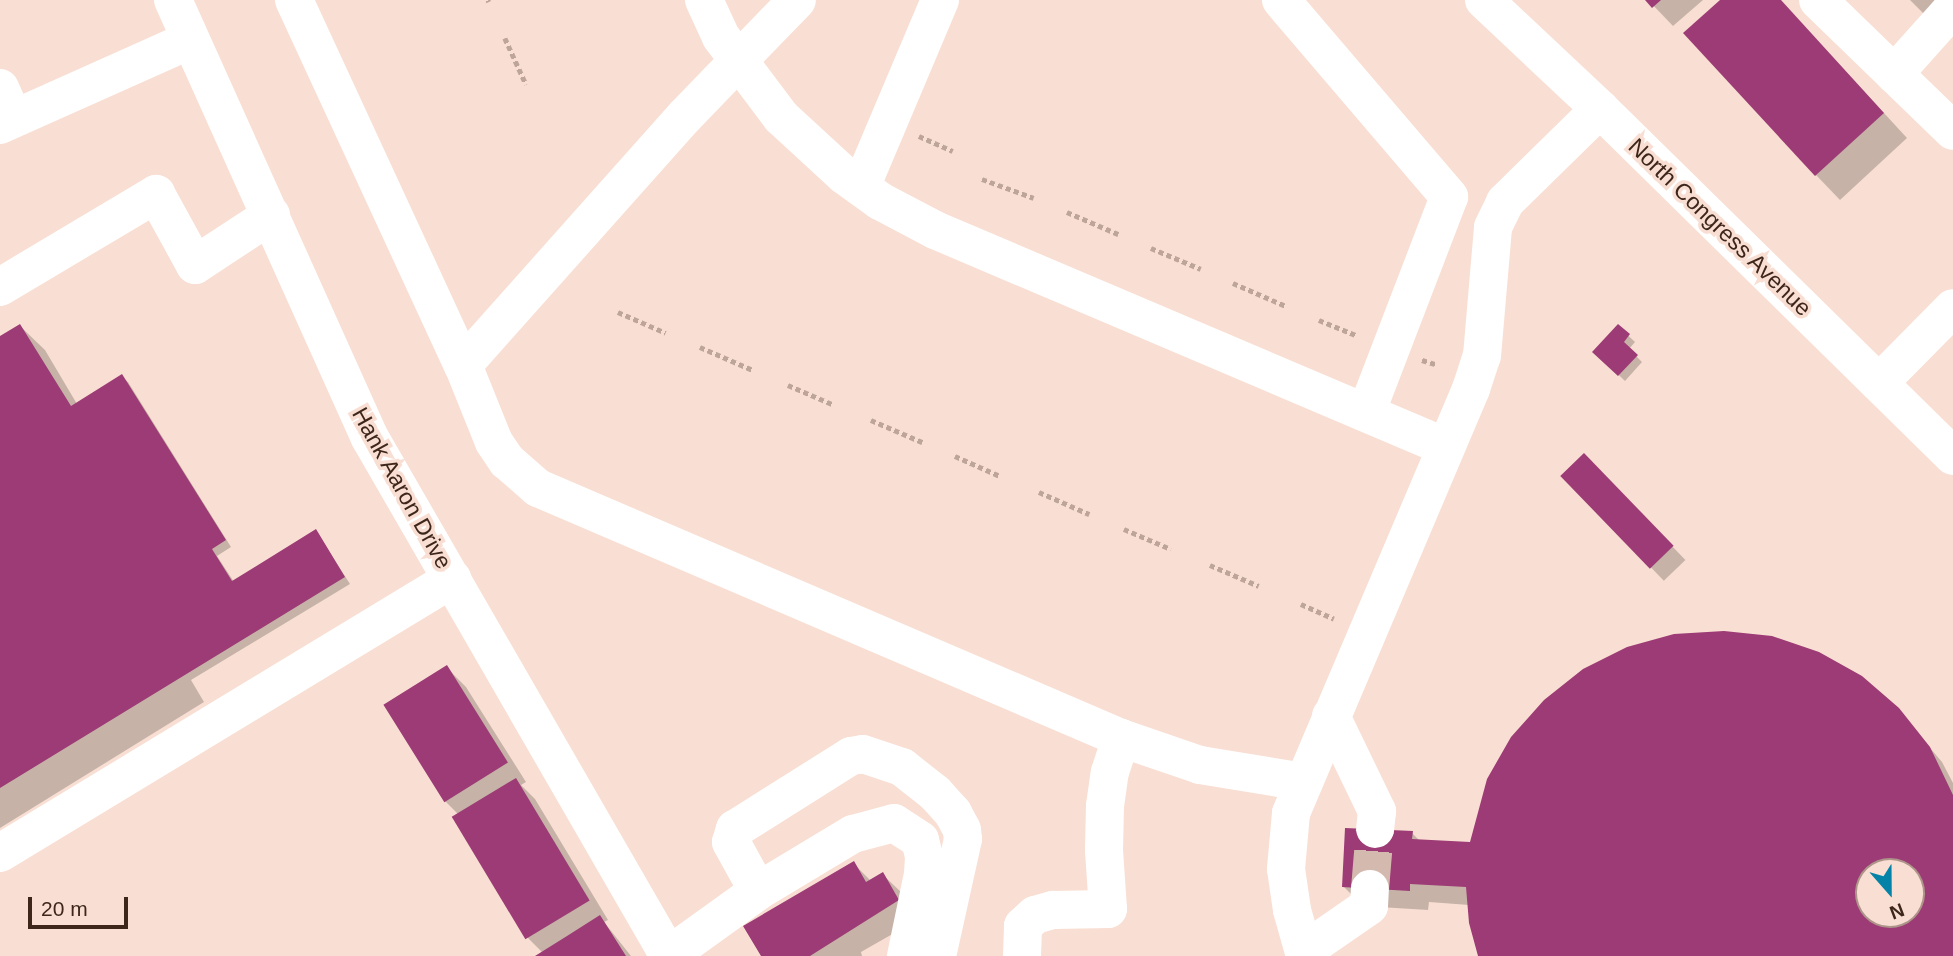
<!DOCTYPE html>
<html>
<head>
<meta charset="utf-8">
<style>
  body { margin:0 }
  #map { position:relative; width:1953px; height:956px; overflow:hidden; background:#f9dfd3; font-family:Helvetica,sans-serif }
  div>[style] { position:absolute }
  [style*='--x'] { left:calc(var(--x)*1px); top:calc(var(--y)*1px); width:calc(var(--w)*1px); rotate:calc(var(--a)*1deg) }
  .shadow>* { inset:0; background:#0003; transform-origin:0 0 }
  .building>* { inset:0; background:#9c3b75; transform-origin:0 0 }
  .minor-tunnel>* { height:38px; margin-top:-19px; transform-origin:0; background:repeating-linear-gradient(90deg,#d4baae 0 38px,transparent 0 57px) }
  .path>* { height:4.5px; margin-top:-2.25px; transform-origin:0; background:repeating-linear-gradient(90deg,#bea599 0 5px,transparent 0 8.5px) }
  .minor>* { height:38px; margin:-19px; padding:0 19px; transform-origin:19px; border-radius:19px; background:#fff }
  span { translate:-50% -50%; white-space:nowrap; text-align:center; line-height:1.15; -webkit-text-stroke:7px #f9dfd3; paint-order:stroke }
  .street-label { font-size:23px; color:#3e261b }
  .north { position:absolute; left:1855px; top:858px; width:70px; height:70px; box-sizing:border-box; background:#f9dfd3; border:2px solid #ae9589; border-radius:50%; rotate:159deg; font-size:19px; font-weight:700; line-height:28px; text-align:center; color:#3e261b }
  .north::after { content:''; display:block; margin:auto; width:24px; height:32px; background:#0482a7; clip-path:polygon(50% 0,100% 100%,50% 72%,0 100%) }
  .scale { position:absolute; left:28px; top:897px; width:100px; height:32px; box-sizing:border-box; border:4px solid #3e261b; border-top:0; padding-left:9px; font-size:21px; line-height:24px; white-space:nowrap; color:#3e261b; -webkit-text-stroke:5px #f9dfd3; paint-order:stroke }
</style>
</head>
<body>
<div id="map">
  <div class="shadow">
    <div style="clip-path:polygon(1648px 0,1703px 0,1673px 26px)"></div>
    <div style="clip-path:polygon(1723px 0,1780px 0,1907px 138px,1840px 200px,1816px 175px)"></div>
    <div style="clip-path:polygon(1910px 0,1953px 0,1932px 22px)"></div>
    <div style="clip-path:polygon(20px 326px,45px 350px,77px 404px,121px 376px,128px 382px,231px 547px,217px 556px,234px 582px,316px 531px,350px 584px,191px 680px,204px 702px,0 828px,0 338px)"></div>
    <div style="clip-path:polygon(1618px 326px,1635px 342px,1629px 349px,1642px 362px,1625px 381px,1595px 352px)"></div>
    <div style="left:1584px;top:455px;width:146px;height:30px;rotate:46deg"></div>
    <div style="clip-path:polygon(447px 668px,466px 687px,526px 782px,521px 785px,535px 799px,608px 920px,604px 922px,631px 956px,539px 956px,543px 953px,528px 938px,459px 815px,445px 801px)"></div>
    <div style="clip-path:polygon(evenodd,1898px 710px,1942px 762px,1953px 783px,1953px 956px,1480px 956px,1469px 905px,1429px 902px,1428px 910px,1363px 906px,1344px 887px,1412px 833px,1420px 841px,1471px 844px,1489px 780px,1898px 710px,1869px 872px,1911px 872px,1911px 914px,1869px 914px,1869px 872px)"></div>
    <div style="clip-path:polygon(853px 863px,871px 881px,882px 874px,902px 893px,917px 920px,861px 952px,862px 956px,763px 956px)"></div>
  </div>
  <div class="building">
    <div style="clip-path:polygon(1645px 0,1661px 0,1652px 8px)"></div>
    <div style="clip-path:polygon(1720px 0,1781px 0,1884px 113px,1815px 176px,1683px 33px)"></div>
    <div style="clip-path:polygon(20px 324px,71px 406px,122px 374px,226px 540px,212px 549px,232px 581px,316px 529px,345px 577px,0 788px,0 336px)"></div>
    <div style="clip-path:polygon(1618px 324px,1630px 334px,1624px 342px,1638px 355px,1618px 376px,1592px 352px)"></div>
    <div style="left:1584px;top:453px;width:129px;height:33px;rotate:46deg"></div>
    <div style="clip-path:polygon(evenodd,1724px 631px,1772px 636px,1819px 652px,1862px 676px,1899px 708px,1930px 747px,1953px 795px,1953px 956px,1478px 956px,1469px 923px,1466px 887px,1410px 884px,1410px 891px,1342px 887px,1345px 828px,1413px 831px,1412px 839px,1470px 842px,1487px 779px,1511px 737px,1544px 700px,1583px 669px,1627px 647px,1674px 634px,1724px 631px,1869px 872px,1911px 872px,1911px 914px,1869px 914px,1869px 872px)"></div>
    <div style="left:447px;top:665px;width:115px;height:75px;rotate:58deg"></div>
    <div style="left:516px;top:778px;width:143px;height:75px;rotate:59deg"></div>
    <div style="clip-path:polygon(854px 861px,866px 882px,883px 872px,899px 900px,810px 956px,761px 956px,743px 926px)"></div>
    <div style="clip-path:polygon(600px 915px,626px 956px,535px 956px,567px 936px)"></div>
  </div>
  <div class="minor-tunnel">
    <div style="--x:1370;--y:889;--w:60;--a:-85.2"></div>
  </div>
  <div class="path">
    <div style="--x:488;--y:0;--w:2;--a:63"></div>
    <div style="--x:505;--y:38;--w:51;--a:65.5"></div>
    <div style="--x:919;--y:136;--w:37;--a:24"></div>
    <div style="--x:982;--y:179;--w:55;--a:20.1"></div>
    <div style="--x:1067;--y:212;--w:56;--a:23.3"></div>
    <div style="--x:1151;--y:248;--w:54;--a:22.8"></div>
    <div style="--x:1233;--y:283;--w:58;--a:23.5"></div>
    <div style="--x:618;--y:312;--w:52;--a:23.6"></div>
    <div style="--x:1319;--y:320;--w:42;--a:22.3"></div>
    <div style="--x:700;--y:347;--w:58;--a:23.5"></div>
    <div style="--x:1422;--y:360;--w:14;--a:17"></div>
    <div style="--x:788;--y:385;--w:48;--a:23.4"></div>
    <div style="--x:871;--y:420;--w:56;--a:23.3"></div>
    <div style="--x:955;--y:456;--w:49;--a:24"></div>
    <div style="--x:1039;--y:492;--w:55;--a:23.7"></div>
    <div style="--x:1124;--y:529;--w:51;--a:23.1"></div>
    <div style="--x:1210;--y:565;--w:53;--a:23.2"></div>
    <div style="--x:1301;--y:604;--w:36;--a:24"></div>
  </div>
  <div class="minor">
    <div style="--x:173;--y:0;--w:480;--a:65.8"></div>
    <div style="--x:370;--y:438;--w:598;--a:60.01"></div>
    <div style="--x:294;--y:0;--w:402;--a:65.2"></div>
    <div style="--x:463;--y:365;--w:83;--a:68.1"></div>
    <div style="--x:494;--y:442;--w:23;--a:56"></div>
    <div style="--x:507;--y:461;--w:41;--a:41.1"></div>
    <div style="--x:538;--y:488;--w:634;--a:23.21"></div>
    <div style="--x:1121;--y:738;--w:83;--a:18.9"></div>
    <div style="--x:1200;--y:765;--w:105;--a:9.3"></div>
    <div style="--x:704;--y:0;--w:41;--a:65.3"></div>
    <div style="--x:721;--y:37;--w:100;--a:53.1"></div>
    <div style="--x:781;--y:117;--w:86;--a:42.6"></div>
    <div style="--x:844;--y:175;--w:44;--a:35.8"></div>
    <div style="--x:880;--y:201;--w:62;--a:27.8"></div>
    <div style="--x:935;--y:230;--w:555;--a:23.01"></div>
    <div style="--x:1281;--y:0;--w:259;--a:49.5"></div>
    <div style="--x:1449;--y:197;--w:231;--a:111"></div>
    <div style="--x:1484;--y:0;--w:159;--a:43.2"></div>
    <div style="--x:1600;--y:109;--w:495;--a:44.5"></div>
    <div style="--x:1818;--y:0;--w:188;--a:44.1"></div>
    <div style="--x:1894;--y:74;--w:89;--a:-48.2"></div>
    <div style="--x:0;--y:88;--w:32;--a:66"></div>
    <div style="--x:0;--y:125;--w:208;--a:-24.1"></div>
    <div style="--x:861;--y:187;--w:203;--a:-67.1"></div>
    <div style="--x:0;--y:287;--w:182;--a:-30.8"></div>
    <div style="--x:156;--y:194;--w:81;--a:61.2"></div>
    <div style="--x:195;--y:265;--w:91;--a:-33.3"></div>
    <div style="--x:463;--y:365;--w:334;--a:-48.3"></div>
    <div style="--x:685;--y:116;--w:161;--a:-46"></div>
    <div style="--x:1879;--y:383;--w:105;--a:-45.4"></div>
    <div style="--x:1331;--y:716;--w:106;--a:64.2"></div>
    <div style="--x:1377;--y:811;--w:18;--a:96"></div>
    <div style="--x:0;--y:853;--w:529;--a:-31.22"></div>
    <div style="--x:758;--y:891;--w:56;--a:-118.9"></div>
    <div style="--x:731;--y:842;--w:14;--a:-73"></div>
    <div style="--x:735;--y:829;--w:137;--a:-32.2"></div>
    <div style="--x:851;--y:756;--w:12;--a:-9"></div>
    <div style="--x:863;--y:754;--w:41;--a:18.4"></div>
    <div style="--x:902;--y:767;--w:42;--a:38.2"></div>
    <div style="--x:935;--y:793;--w:27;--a:48"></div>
    <div style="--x:953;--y:813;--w:19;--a:62"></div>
    <div style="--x:962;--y:830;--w:9;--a:84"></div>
    <div style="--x:963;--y:839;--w:120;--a:102.5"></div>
    <div style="--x:1304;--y:951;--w:79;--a:-34.7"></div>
    <div style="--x:1369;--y:906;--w:17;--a:-87"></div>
    <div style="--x:668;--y:956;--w:111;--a:-35.8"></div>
    <div style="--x:758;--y:891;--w:111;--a:-31"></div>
    <div style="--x:853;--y:834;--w:42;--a:-15"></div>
    <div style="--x:894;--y:823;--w:31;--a:33"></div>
    <div style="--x:920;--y:840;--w:16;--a:76"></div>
    <div style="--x:924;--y:856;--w:18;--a:93"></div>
    <div style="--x:923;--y:874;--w:84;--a:101.7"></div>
    <div style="--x:1022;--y:956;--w:30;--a:-88"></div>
    <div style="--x:1023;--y:926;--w:16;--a:-43"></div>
    <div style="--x:1035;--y:915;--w:19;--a:-16"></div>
    <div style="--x:1053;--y:910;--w:55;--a:-1"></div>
    <div style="--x:1108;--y:909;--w:59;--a:-93.9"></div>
    <div style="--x:1104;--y:850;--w:44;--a:-88.7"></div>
    <div style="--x:1105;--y:806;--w:34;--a:-82"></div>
    <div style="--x:1110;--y:772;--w:36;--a:-72"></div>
    <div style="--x:1305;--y:956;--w:48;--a:-105.8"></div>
    <div style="--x:1292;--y:910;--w:41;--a:-98.3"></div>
    <div style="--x:1286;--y:869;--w:56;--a:-84.9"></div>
    <div style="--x:1291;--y:813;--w:461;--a:-67"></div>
    <div style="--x:1471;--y:389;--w:35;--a:-72"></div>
    <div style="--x:1482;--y:356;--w:129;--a:-85.1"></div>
    <div style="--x:1493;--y:227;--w:28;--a:-64"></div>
    <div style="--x:1505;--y:202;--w:133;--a:-44.4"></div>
  </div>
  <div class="street-label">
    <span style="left:1720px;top:227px;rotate:44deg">North Congress Avenue</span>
    <span style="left:402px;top:488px;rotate:61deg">Hank Aaron Drive</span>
  </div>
  <div class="north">N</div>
  <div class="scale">20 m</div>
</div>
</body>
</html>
